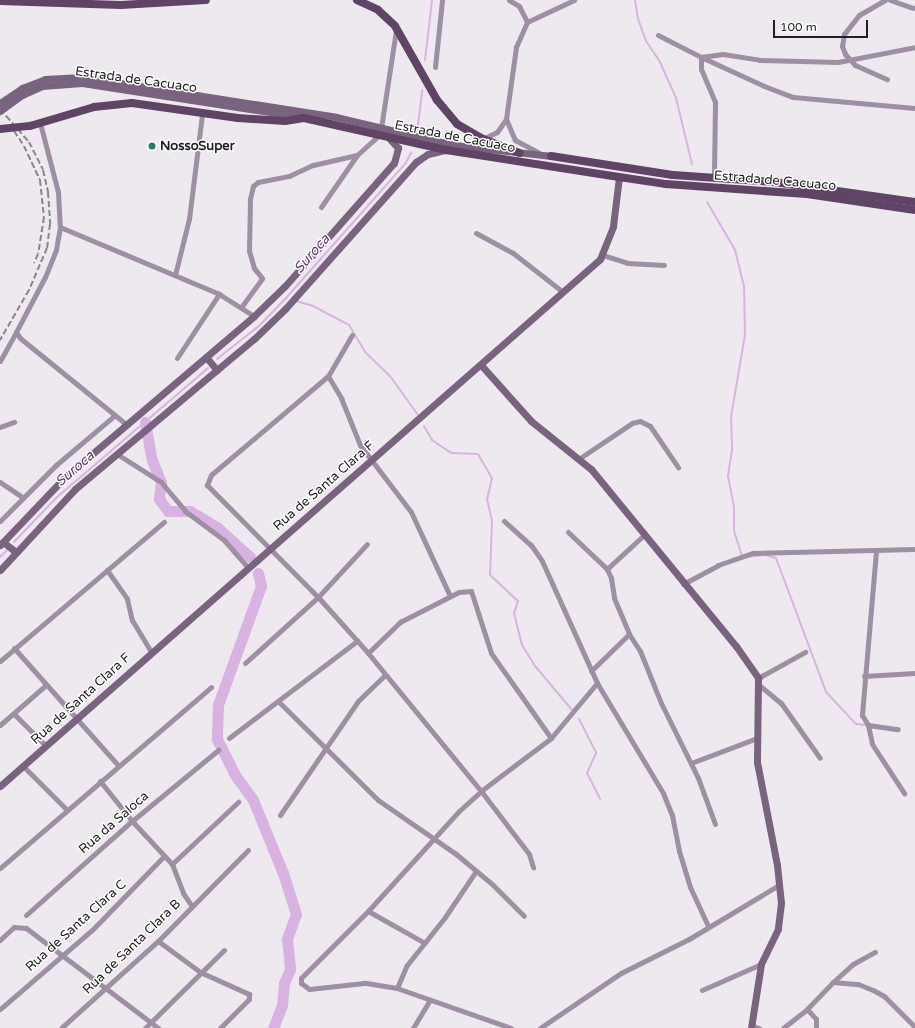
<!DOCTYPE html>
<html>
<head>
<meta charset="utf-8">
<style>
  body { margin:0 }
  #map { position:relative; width:915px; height:1028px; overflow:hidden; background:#eee9ef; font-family:"Varela Round",sans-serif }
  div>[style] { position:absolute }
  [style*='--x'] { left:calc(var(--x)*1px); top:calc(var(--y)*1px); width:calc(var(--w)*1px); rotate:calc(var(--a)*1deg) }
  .stream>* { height:2px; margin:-1px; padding:0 1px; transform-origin:1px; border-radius:1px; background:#d8b3e2 }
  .river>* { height:11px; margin:-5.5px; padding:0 5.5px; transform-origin:5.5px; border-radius:5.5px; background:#d8b3e2 }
  .street>* { height:5px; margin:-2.5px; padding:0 2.5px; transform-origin:2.5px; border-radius:2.5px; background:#9e8fa3 }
  .secondary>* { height:7px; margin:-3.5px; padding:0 3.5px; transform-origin:3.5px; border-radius:3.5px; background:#79637f }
  .primary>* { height:8px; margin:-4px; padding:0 4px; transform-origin:4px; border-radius:4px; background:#5f4466 }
  .rail>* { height:2px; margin-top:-1px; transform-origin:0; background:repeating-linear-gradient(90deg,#8a878b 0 6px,transparent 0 9px) }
  .secondary-bridge>* { height:7px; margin:-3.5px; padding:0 3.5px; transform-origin:3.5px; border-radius:3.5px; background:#79637f }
  .primary-bridge>* { height:8px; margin:-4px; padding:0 4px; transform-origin:4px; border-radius:4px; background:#5f4466 }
  .dots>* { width:11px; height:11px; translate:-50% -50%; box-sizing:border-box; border:2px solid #fff; border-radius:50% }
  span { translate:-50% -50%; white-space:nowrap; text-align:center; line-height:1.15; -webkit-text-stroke:3px #fff; paint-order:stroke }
  .street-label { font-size:13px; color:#201f21 }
  .poi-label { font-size:13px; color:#201f21; font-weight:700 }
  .left { translate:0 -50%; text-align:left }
  .water-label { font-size:14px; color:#673973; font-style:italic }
  .scale { position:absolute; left:773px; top:20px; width:95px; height:18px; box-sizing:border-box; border:2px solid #201f21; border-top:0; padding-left:5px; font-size:12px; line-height:14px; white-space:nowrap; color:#201f21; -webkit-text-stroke:3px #fff; paint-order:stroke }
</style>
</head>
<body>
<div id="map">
  <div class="stream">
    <div style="--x:635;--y:0;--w:19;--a:81"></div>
    <div style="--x:638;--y:19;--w:23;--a:70"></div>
    <div style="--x:646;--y:41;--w:25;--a:56"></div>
    <div style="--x:660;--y:62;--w:39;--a:66"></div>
    <div style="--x:676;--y:98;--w:68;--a:76.4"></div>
    <div style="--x:425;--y:60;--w:60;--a:-83.3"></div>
    <div style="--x:418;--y:125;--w:35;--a:-83"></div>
    <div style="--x:707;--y:202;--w:56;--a:59.7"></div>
    <div style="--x:735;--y:250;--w:36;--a:76"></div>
    <div style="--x:744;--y:285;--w:50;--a:88.9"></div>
    <div style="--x:745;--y:335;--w:83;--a:99.7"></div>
    <div style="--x:731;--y:417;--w:33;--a:88"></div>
    <div style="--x:732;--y:450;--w:26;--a:99"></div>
    <div style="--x:728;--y:476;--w:32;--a:79"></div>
    <div style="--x:734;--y:507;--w:24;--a:90"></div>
    <div style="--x:734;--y:531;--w:26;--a:72"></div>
    <div style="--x:296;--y:301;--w:18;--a:16"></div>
    <div style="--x:313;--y:306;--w:41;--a:27.8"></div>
    <div style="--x:349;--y:325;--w:31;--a:59"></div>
    <div style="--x:365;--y:352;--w:35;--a:44"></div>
    <div style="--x:390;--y:376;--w:48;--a:54.3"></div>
    <div style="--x:217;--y:359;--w:53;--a:-38.2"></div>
    <div style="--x:259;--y:326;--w:39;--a:-46"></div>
    <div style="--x:286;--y:298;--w:179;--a:-48.4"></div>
    <div style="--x:405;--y:164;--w:13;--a:-61"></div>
    <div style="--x:424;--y:426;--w:16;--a:60"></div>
    <div style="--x:432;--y:440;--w:23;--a:34"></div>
    <div style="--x:451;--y:453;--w:27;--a:2"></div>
    <div style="--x:478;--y:454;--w:28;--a:60"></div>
    <div style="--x:492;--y:478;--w:22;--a:103"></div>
    <div style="--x:487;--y:499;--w:23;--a:77"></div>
    <div style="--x:492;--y:521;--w:54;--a:92.1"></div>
    <div style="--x:490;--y:575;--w:38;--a:43"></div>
    <div style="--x:518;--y:601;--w:13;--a:108"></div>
    <div style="--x:514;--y:613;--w:33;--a:76"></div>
    <div style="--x:522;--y:645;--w:25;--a:58"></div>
    <div style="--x:535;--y:666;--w:57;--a:49.9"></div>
    <div style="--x:14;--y:542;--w:61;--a:-46.3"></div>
    <div style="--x:56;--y:498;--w:200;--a:-40.5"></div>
    <div style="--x:0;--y:557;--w:10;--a:-45"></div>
    <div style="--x:746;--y:557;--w:20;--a:-6"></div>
    <div style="--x:766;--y:555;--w:10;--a:17"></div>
    <div style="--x:776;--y:558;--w:143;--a:69.5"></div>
    <div style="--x:826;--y:692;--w:44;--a:46.8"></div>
    <div style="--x:856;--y:724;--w:10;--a:6"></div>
    <div style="--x:579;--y:719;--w:38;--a:63"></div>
    <div style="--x:596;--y:753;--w:22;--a:114"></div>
    <div style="--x:587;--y:773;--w:29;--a:63"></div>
  </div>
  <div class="river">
    <div style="--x:145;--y:422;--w:39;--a:80"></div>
    <div style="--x:152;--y:460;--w:24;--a:68"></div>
    <div style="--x:161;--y:482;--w:17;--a:97"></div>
    <div style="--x:159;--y:499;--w:15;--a:53"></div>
    <div style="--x:168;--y:511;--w:22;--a:0"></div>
    <div style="--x:190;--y:511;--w:33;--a:31"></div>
    <div style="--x:218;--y:528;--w:43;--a:42.2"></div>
    <div style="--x:258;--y:573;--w:13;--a:77"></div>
    <div style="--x:261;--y:586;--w:127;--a:109.9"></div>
    <div style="--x:218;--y:705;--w:34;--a:92"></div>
    <div style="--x:217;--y:739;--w:40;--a:63.4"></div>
    <div style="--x:235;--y:775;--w:31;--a:54"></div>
    <div style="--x:253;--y:800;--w:79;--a:67.7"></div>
    <div style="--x:283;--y:873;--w:43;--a:72.4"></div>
    <div style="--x:296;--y:914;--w:27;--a:110"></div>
    <div style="--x:287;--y:939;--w:30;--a:84"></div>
    <div style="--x:290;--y:969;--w:15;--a:113"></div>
    <div style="--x:284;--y:983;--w:22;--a:95"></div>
    <div style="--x:282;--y:1005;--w:25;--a:111"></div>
  </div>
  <div class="street">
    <div style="--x:509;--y:0;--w:12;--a:31"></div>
    <div style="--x:519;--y:6;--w:18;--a:63"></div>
    <div style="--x:885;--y:0;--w:30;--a:150"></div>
    <div style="--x:859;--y:15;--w:24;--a:128"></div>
    <div style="--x:844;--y:34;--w:12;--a:99"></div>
    <div style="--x:842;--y:46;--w:9;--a:69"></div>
    <div style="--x:845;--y:54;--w:15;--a:48"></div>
    <div style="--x:855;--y:65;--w:35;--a:24"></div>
    <div style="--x:890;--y:0;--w:24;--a:19"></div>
    <div style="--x:658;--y:35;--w:48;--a:27.1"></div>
    <div style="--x:701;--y:57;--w:12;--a:90"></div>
    <div style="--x:701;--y:69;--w:36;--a:67"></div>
    <div style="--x:715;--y:102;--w:76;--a:90.8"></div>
    <div style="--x:701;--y:57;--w:69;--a:24.7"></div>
    <div style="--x:764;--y:86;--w:31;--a:21"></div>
    <div style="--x:793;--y:97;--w:122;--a:5.2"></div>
    <div style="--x:701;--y:57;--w:22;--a:-8"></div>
    <div style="--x:723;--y:54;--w:36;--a:9"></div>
    <div style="--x:759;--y:60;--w:79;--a:1.5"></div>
    <div style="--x:838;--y:62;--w:78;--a:-11"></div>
    <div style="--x:435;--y:67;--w:67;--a:-84"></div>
    <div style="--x:506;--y:119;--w:23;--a:67"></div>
    <div style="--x:515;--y:140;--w:26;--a:28"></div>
    <div style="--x:40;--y:123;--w:71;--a:75.4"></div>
    <div style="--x:58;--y:192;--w:35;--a:87"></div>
    <div style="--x:60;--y:227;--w:23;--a:100"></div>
    <div style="--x:56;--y:250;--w:29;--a:112"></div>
    <div style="--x:45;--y:277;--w:62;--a:117.8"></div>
    <div style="--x:16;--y:332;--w:7;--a:56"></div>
    <div style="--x:20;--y:338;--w:138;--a:39.1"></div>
    <div style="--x:381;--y:128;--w:99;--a:-81.3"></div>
    <div style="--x:483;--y:139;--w:16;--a:-27"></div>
    <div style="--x:497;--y:132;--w:16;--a:-55"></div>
    <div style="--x:506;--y:119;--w:73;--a:-82.1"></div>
    <div style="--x:516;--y:47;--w:27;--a:-66"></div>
    <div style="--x:527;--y:22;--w:52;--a:-25.1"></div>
    <div style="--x:321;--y:207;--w:63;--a:-55.3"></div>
    <div style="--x:357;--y:155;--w:30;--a:-42"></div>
    <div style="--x:60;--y:227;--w:173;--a:22.8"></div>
    <div style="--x:219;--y:294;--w:41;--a:32.2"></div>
    <div style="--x:476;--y:233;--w:42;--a:28.4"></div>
    <div style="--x:513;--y:253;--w:63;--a:38"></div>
    <div style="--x:603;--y:255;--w:25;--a:18"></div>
    <div style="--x:627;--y:263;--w:37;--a:3"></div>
    <div style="--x:175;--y:275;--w:58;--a:-76"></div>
    <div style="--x:189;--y:219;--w:106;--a:-82.9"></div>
    <div style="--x:242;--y:306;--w:34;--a:-54"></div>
    <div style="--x:262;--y:278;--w:13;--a:-129"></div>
    <div style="--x:254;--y:268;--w:18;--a:-106"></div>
    <div style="--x:249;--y:251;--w:52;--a:-88.9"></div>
    <div style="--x:250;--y:199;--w:13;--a:-77"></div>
    <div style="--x:253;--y:186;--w:6;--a:-39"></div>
    <div style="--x:258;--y:182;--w:32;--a:-11"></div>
    <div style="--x:289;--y:176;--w:26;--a:-25"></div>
    <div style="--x:313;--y:165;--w:45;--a:-12.8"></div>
    <div style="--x:352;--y:335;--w:48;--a:120.3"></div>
    <div style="--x:328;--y:376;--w:153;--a:139.8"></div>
    <div style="--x:211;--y:475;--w:11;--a:112"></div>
    <div style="--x:207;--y:485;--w:158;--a:45.3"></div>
    <div style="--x:318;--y:597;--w:75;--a:48.2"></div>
    <div style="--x:368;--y:653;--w:178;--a:50.7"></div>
    <div style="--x:481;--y:791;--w:79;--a:52.7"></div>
    <div style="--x:529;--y:854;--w:14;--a:73"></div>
    <div style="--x:177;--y:358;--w:77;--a:-56.7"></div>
    <div style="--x:0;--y:361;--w:33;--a:-61"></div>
    <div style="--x:328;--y:376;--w:26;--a:59"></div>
    <div style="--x:341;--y:398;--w:51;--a:68"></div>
    <div style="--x:360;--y:445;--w:84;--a:52.7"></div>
    <div style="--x:411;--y:512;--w:93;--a:65.1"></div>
    <div style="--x:0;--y:427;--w:15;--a:-20"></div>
    <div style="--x:117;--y:454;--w:52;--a:32.5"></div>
    <div style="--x:161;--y:482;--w:38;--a:50"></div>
    <div style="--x:185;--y:511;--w:49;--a:36.6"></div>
    <div style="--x:224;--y:540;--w:37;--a:49"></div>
    <div style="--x:580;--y:458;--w:63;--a:-33.9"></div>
    <div style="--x:632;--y:423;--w:8;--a:-14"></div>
    <div style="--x:640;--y:421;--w:11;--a:27"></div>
    <div style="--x:650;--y:426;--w:50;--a:55.7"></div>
    <div style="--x:0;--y:482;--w:27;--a:34"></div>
    <div style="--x:0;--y:521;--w:79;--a:-45"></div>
    <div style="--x:56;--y:465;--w:76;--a:-40.2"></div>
    <div style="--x:504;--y:521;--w:36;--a:42"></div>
    <div style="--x:531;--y:545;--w:19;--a:55"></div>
    <div style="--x:542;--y:561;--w:134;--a:65.7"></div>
    <div style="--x:597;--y:683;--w:128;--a:59"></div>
    <div style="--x:663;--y:793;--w:24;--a:68"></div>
    <div style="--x:672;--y:815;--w:37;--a:79"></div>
    <div style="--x:679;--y:851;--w:38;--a:73"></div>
    <div style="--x:690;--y:887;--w:43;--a:65.2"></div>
    <div style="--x:568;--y:532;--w:54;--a:43.5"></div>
    <div style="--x:645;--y:534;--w:52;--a:137.4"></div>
    <div style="--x:607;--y:569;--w:10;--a:66"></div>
    <div style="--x:611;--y:578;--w:20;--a:81"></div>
    <div style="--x:614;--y:598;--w:39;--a:67"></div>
    <div style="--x:629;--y:634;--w:20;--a:57"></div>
    <div style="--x:640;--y:651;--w:56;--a:68"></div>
    <div style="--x:661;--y:703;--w:84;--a:63.7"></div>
    <div style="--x:698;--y:778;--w:49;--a:69.7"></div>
    <div style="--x:876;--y:551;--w:165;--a:94.9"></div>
    <div style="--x:862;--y:715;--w:12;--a:59"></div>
    <div style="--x:868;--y:725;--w:19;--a:78"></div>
    <div style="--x:872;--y:744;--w:59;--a:56.9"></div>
    <div style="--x:107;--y:570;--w:35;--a:55"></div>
    <div style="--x:127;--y:599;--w:22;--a:77"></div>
    <div style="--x:132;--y:620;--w:37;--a:59"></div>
    <div style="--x:683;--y:584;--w:40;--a:-28"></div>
    <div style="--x:718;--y:565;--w:37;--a:-19"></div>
    <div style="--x:753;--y:553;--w:162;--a:-1.4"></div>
    <div style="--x:14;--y:648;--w:157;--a:48.4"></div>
    <div style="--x:368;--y:653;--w:45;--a:-44.1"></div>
    <div style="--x:400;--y:622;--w:66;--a:-27"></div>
    <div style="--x:459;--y:592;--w:12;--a:-5"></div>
    <div style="--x:471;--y:591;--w:65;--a:72.1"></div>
    <div style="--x:491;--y:653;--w:104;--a:54.8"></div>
    <div style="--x:0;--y:661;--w:215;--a:-40.3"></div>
    <div style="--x:245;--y:663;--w:98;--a:-42.1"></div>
    <div style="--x:318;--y:597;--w:72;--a:-47.2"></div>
    <div style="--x:591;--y:671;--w:53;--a:-44.2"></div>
    <div style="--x:864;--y:676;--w:51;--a:-3.4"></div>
    <div style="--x:758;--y:678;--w:54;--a:-29"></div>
    <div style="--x:758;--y:684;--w:30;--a:40"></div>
    <div style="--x:781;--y:703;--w:67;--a:54.7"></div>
    <div style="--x:278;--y:701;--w:141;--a:44.7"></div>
    <div style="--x:378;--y:800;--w:95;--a:34.7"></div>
    <div style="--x:456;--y:854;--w:47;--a:39.8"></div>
    <div style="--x:492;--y:884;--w:45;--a:45"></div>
    <div style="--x:14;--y:714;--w:45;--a:45"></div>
    <div style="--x:0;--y:725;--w:61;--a:-41"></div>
    <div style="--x:868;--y:725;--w:30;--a:8"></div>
    <div style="--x:229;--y:738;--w:161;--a:-37.2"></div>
    <div style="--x:691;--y:763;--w:71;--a:-20.7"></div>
    <div style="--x:23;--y:766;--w:62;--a:45"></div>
    <div style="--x:100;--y:781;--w:51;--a:51.3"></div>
    <div style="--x:132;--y:821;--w:59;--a:47.1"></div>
    <div style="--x:172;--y:864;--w:31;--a:69"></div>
    <div style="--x:183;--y:893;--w:14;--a:56"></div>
    <div style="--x:280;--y:815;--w:138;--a:-55.6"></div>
    <div style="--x:358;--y:701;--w:37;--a:-44"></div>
    <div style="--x:172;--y:864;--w:91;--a:-43.2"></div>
    <div style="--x:0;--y:868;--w:278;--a:-40.6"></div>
    <div style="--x:368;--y:911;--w:65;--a:29.3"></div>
    <div style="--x:26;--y:915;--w:142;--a:-41.6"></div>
    <div style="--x:132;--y:821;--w:112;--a:-39.5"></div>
    <div style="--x:0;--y:940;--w:19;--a:-43"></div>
    <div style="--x:14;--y:927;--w:12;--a:5"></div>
    <div style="--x:26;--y:928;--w:166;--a:37.1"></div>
    <div style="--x:158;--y:941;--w:52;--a:36.4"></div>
    <div style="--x:200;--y:972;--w:54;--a:24.2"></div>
    <div style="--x:249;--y:994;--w:5;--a:90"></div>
    <div style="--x:249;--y:999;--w:41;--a:135"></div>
    <div style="--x:833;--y:982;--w:27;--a:-42"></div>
    <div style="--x:853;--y:964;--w:25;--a:-29"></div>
    <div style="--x:397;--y:988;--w:25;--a:-67"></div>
    <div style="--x:407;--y:965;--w:61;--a:-51.6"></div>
    <div style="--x:445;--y:917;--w:55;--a:-56"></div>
    <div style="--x:702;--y:990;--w:64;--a:-23.8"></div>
    <div style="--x:0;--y:1009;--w:121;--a:-40.7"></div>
    <div style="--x:92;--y:930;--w:103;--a:-45.8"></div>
    <div style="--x:807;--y:1009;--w:13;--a:48"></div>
    <div style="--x:816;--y:1019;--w:9;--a:90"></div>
    <div style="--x:751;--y:1025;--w:9;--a:21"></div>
    <div style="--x:61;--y:1028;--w:130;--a:-41.9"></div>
    <div style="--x:158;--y:941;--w:128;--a:-45.3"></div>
    <div style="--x:145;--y:1028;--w:111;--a:-44.6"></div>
    <div style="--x:413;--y:1028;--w:33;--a:-59"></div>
    <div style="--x:511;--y:1028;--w:121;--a:-160.7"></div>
    <div style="--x:397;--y:988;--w:33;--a:-171"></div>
    <div style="--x:364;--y:983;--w:55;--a:173.8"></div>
    <div style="--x:309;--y:989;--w:10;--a:-143"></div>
    <div style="--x:301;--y:983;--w:5;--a:-90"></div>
    <div style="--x:301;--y:978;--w:95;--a:-45"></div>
    <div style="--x:368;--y:911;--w:135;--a:-47.7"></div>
    <div style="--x:459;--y:811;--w:30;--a:-42"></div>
    <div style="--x:481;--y:791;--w:88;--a:-37.1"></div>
    <div style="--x:551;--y:738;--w:72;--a:-50.1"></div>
    <div style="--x:540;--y:1028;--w:98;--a:-34.2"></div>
    <div style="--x:621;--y:973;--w:76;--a:-26.6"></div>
    <div style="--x:689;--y:939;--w:105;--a:-31"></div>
    <div style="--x:783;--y:1028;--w:31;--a:-38"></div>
    <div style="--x:807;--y:1009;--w:37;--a:-46"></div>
    <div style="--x:833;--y:982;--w:25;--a:5"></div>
    <div style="--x:858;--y:984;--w:16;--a:22"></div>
    <div style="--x:873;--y:990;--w:13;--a:29"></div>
    <div style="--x:884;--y:996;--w:44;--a:45"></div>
  </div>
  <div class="secondary">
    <div style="--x:0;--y:103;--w:27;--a:-34"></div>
    <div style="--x:22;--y:88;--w:25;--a:-21"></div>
    <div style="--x:45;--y:79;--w:37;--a:-3"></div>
    <div style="--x:82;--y:77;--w:257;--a:8.9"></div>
    <div style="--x:336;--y:117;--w:121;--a:13.3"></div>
    <div style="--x:454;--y:145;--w:98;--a:6.5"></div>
    <div style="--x:4;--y:108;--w:22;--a:-36"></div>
    <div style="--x:22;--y:95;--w:22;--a:-24"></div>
    <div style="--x:42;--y:86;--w:40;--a:-4.3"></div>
    <div style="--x:82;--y:83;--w:222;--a:8.8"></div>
    <div style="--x:206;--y:357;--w:17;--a:50"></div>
    <div style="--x:481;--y:365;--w:75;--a:48.2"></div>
    <div style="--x:531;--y:421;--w:77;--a:38.7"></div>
    <div style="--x:591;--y:469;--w:229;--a:50.7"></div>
    <div style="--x:736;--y:646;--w:39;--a:55"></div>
    <div style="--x:758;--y:678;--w:84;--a:90.7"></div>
    <div style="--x:757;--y:762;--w:105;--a:79"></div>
    <div style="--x:777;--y:865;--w:38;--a:84"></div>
    <div style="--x:781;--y:903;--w:26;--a:97"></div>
    <div style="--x:778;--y:929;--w:39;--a:116"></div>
    <div style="--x:761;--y:964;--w:65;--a:98.9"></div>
    <div style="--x:3;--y:542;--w:16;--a:38"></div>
    <div style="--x:0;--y:545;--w:94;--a:-46.3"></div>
    <div style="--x:65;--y:477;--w:248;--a:-40.4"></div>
    <div style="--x:254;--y:316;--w:43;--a:-44.1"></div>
    <div style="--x:285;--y:286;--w:164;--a:-48.5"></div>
    <div style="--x:394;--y:163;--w:16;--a:-75"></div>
    <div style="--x:398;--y:148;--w:13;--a:-132"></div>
    <div style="--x:0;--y:570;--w:110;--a:-47.2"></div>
    <div style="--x:75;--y:489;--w:235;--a:-40"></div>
    <div style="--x:255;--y:338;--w:42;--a:-44"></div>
    <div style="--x:285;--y:309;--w:197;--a:-48.3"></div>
    <div style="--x:416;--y:162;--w:14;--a:-34"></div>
    <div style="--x:428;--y:154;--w:17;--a:-13"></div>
    <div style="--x:0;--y:786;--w:799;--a:-41.29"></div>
    <div style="--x:600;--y:259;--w:35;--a:-68"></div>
    <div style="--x:613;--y:226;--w:49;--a:-83"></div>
  </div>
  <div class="primary">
    <div style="--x:357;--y:0;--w:23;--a:25"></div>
    <div style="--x:378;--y:10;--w:23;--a:43"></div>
    <div style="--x:395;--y:26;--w:85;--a:60.4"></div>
    <div style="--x:437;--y:100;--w:31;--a:50"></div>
    <div style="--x:457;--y:124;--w:30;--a:30"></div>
    <div style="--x:483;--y:139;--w:39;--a:21"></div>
    <div style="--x:0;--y:1;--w:121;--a:1.9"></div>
    <div style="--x:121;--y:5;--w:85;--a:-3.4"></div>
    <div style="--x:94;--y:107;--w:38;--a:-6"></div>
    <div style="--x:132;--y:103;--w:107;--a:8.1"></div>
    <div style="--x:238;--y:118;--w:47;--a:3.7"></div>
    <div style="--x:285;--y:121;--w:19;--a:-9"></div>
    <div style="--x:304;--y:118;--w:146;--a:12.7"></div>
    <div style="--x:446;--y:150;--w:175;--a:8.9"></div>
    <div style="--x:619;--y:177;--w:48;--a:8.5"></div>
    <div style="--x:666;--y:184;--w:141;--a:4.1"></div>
    <div style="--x:807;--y:194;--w:109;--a:8.4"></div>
    <div style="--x:551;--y:156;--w:123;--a:8.9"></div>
    <div style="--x:673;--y:175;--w:101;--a:4"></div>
    <div style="--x:774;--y:182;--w:142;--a:8.1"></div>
  </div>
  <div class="rail">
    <div style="--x:0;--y:109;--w:44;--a:48.7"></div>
    <div style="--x:29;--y:142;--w:31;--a:63"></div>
    <div style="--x:43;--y:170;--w:23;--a:77"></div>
    <div style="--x:48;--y:192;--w:32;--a:86"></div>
    <div style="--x:50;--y:224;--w:24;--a:97"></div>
    <div style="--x:47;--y:248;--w:46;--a:113.2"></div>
    <div style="--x:29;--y:290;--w:58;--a:120.1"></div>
    <div style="--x:14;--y:131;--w:18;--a:56"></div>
    <div style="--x:24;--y:146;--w:38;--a:65"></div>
    <div style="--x:40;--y:180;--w:37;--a:84"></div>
    <div style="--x:44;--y:217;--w:37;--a:99"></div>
    <div style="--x:38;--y:254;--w:10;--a:114"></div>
  </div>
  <div class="secondary-bridge">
    <div style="--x:0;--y:111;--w:5;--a:-37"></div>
  </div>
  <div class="primary-bridge">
    <div style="--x:0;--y:129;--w:30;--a:-6"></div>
    <div style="--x:30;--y:126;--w:67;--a:-16.5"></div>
  </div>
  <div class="dots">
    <div style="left:152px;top:146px;background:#2f7770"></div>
  </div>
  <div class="street-label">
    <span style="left:136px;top:80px;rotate:8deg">Estrada de Cacuaco</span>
    <span style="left:455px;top:137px;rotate:11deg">Estrada de Cacuaco</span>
    <span style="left:775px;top:181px;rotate:5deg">Estrada de Cacuaco</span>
    <span style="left:324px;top:486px;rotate:-41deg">Rua de Santa Clara F</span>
    <span style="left:81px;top:699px;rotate:-42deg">Rua de Santa Clara F</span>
    <span style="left:114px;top:823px;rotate:-41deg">Rua da Saloca</span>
    <span style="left:76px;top:926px;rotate:-42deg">Rua de Santa Clara C</span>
    <span style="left:132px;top:947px;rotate:-44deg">Rua de Santa Clara B</span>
  </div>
  <div class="poi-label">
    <span class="left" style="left:160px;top:146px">NossoSuper</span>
  </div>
  <div class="water-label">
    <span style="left:312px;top:254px;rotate:-49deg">Suroca</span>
    <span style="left:75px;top:469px;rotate:-41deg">Suroca</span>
  </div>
  <div class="scale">100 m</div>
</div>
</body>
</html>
